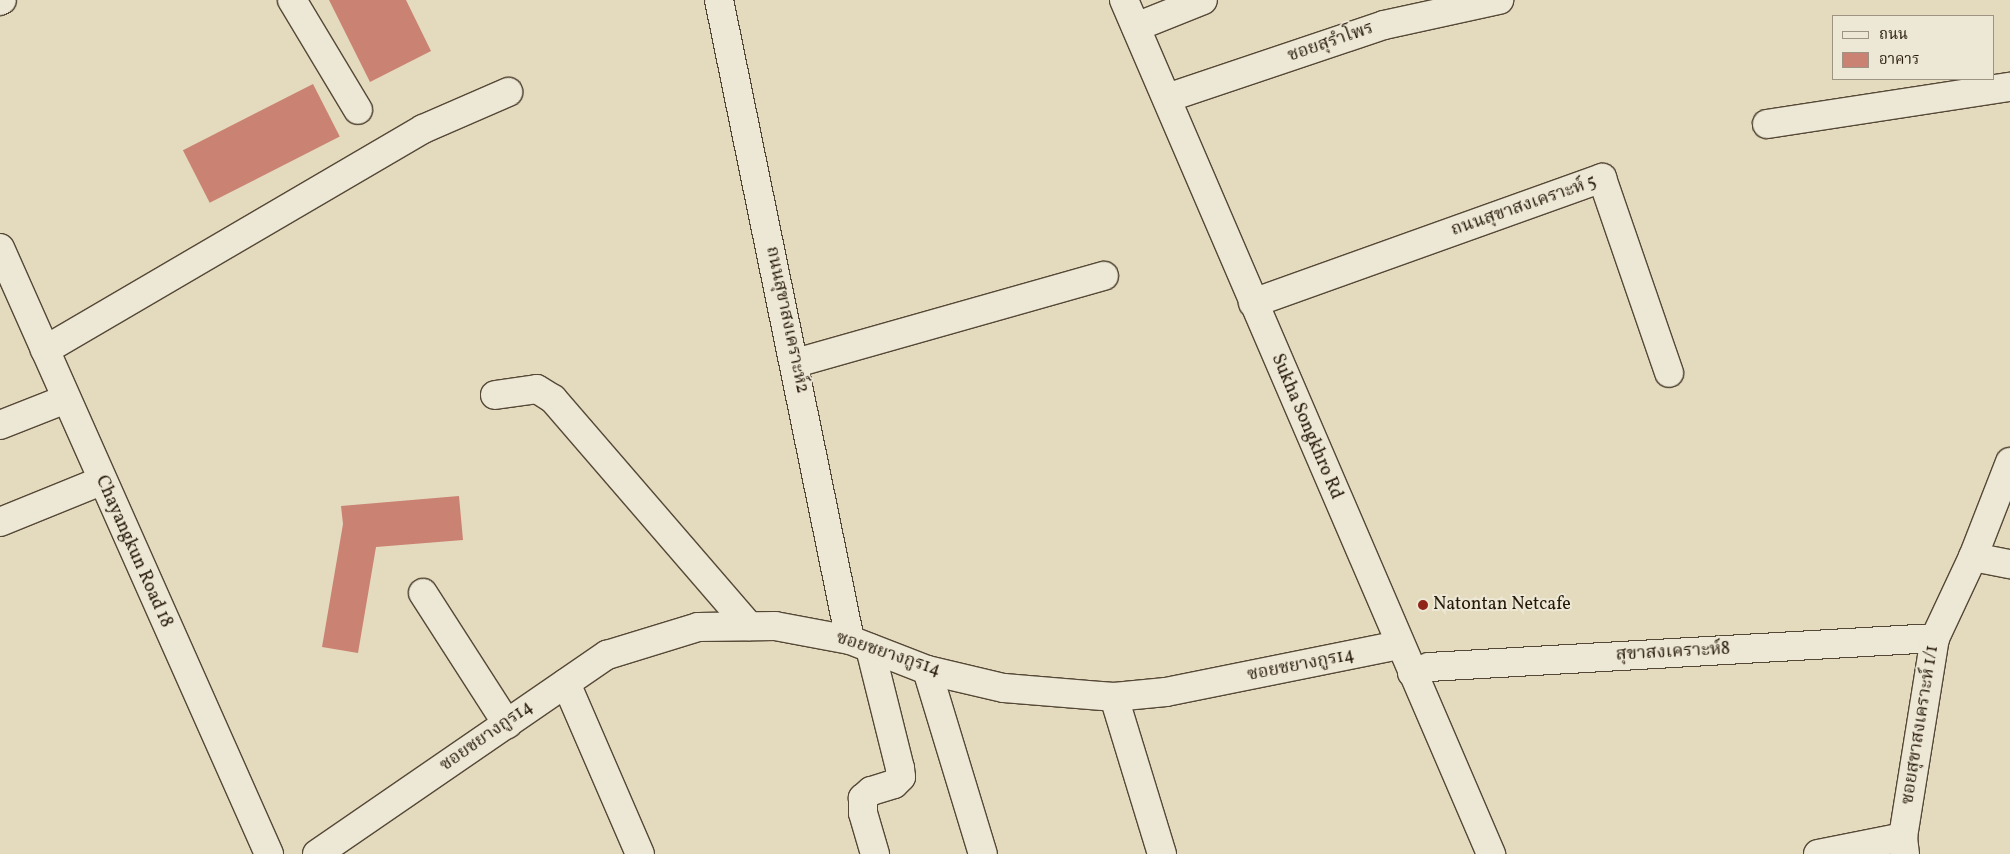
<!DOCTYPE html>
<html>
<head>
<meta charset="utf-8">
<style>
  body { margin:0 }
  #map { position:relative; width:2010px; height:854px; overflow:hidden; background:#e4dabe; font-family:Vollkorn,"Noto Serif Thai",serif }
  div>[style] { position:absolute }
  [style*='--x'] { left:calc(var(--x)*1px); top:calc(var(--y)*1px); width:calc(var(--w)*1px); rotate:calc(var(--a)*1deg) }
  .building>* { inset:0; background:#ca8273; transform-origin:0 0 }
  .roads { filter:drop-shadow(1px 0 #554836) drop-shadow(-1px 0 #554836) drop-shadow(0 1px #554836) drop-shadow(0 -1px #554836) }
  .street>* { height:28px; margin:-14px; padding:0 14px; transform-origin:14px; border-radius:14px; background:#ede7d5 }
  .dots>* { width:14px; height:14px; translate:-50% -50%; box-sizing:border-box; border:2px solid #ede7d5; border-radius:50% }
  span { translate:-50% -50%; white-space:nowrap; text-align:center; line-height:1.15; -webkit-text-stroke:4px #ede7d5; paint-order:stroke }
  .street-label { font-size:18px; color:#251809 }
  .poi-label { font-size:18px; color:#251809 }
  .left { translate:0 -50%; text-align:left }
  .legend { position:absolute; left:1832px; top:15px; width:162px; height:65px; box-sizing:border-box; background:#ede7d5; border:1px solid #9d9483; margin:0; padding:6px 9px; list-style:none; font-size:15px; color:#251809 }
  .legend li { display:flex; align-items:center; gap:10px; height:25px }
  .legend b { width:25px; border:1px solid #9d9483 }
</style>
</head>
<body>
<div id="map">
  <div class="building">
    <div style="clip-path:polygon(329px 0,406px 0,431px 51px,370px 82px)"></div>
    <div style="left:313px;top:84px;width:59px;height:146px;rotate:63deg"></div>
    <div style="clip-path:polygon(459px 496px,463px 540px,376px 547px,358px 653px,322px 647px,343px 524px,341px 506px)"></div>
  </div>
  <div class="roads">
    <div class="street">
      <div style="--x:292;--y:0;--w:128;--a:59"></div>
      <div style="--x:719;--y:0;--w:653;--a:78.43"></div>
      <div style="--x:1124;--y:0;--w:930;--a:66.74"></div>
      <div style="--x:0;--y:1;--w:2;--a:-27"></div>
      <div style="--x:1136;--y:27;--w:72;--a:-21.9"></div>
      <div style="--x:1167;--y:98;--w:229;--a:-18.6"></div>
      <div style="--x:1384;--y:25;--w:118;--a:-12.3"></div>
      <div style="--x:1767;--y:124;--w:246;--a:-8.7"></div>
      <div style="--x:0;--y:248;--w:663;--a:66.06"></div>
      <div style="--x:1253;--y:303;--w:371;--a:-19.7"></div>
      <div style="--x:1602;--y:178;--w:206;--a:71"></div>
      <div style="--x:45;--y:350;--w:438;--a:-30.3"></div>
      <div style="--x:423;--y:129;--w:93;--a:-23.5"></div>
      <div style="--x:796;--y:363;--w:320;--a:-15.8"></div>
      <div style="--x:495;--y:395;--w:42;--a:-8.1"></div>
      <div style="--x:537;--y:389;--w:19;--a:32"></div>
      <div style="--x:553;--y:399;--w:300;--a:49.2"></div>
      <div style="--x:0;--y:425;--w:71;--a:-21.5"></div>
      <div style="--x:0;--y:522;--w:109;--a:-22.1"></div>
      <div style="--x:1973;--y:557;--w:38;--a:11"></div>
      <div style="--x:423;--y:593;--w:156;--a:57.3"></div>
      <div style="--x:870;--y:648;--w:124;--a:76"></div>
      <div style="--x:900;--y:768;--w:9;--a:84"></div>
      <div style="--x:901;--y:777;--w:10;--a:135"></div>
      <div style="--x:894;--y:784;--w:24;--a:163"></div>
      <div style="--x:871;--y:791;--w:11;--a:139"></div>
      <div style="--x:863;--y:798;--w:15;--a:90"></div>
      <div style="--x:863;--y:813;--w:43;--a:73.7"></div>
      <div style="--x:927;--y:670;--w:192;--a:73.1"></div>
      <div style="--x:1412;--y:673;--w:18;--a:-19"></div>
      <div style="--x:1429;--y:667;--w:507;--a:-3.28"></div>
      <div style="--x:566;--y:683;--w:186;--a:66.6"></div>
      <div style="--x:1114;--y:697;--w:164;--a:73"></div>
      <div style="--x:317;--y:854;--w:352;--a:-34.5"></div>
      <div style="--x:607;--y:655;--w:95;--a:-17.1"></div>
      <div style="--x:698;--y:627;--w:77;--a:-0.7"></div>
      <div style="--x:775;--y:626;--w:76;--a:10.6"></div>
      <div style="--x:850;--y:640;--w:83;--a:21.3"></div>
      <div style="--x:927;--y:670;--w:79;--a:13.2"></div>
      <div style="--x:1004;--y:688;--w:110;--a:4.7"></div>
      <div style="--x:1114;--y:697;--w:52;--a:-5.5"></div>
      <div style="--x:1166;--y:692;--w:239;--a:-11.4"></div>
      <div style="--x:1818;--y:854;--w:87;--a:-11.3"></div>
      <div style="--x:1905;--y:854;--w:17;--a:-97"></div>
      <div style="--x:1903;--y:837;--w:202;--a:-80.9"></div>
      <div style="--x:1935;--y:638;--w:89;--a:-64.9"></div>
      <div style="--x:1973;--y:557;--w:102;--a:-68.7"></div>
    </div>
  </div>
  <div class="dots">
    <div style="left:1423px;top:605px;background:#8f2418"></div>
  </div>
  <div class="street-label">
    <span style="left:1331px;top:43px;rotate:-19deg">ชอยสุรำโพร</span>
    <span style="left:1524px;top:207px;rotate:-19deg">ถนนสุขาสงเคราะห์ 5</span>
    <span style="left:786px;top:320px;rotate:78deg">ถนนสุขาสงเคราะห์2</span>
    <span style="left:1306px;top:427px;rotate:67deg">Sukha Songkhro Rd</span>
    <span style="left:133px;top:552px;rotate:66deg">Chayangkun Road 18</span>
    <span style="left:1673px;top:653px;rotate:-3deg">สุขาสงเคราะห์8</span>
    <span style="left:888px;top:655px;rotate:18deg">ซอยชยางกูร14</span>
    <span style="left:1301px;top:666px;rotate:-11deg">ซอยชยางกูร14</span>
    <span style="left:1921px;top:725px;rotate:-81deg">ซอยสุขาสงเคราะห์ 1/1</span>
    <span style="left:487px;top:737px;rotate:-35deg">ซอยชยางกูร14</span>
  </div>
  <div class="poi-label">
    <span class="left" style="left:1433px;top:605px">Natontan Netcafe</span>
  </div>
  <ul class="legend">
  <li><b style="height:6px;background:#ede7d5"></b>ถนน</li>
  <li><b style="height:14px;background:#ca8273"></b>อาคาร</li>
  </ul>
</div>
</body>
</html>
